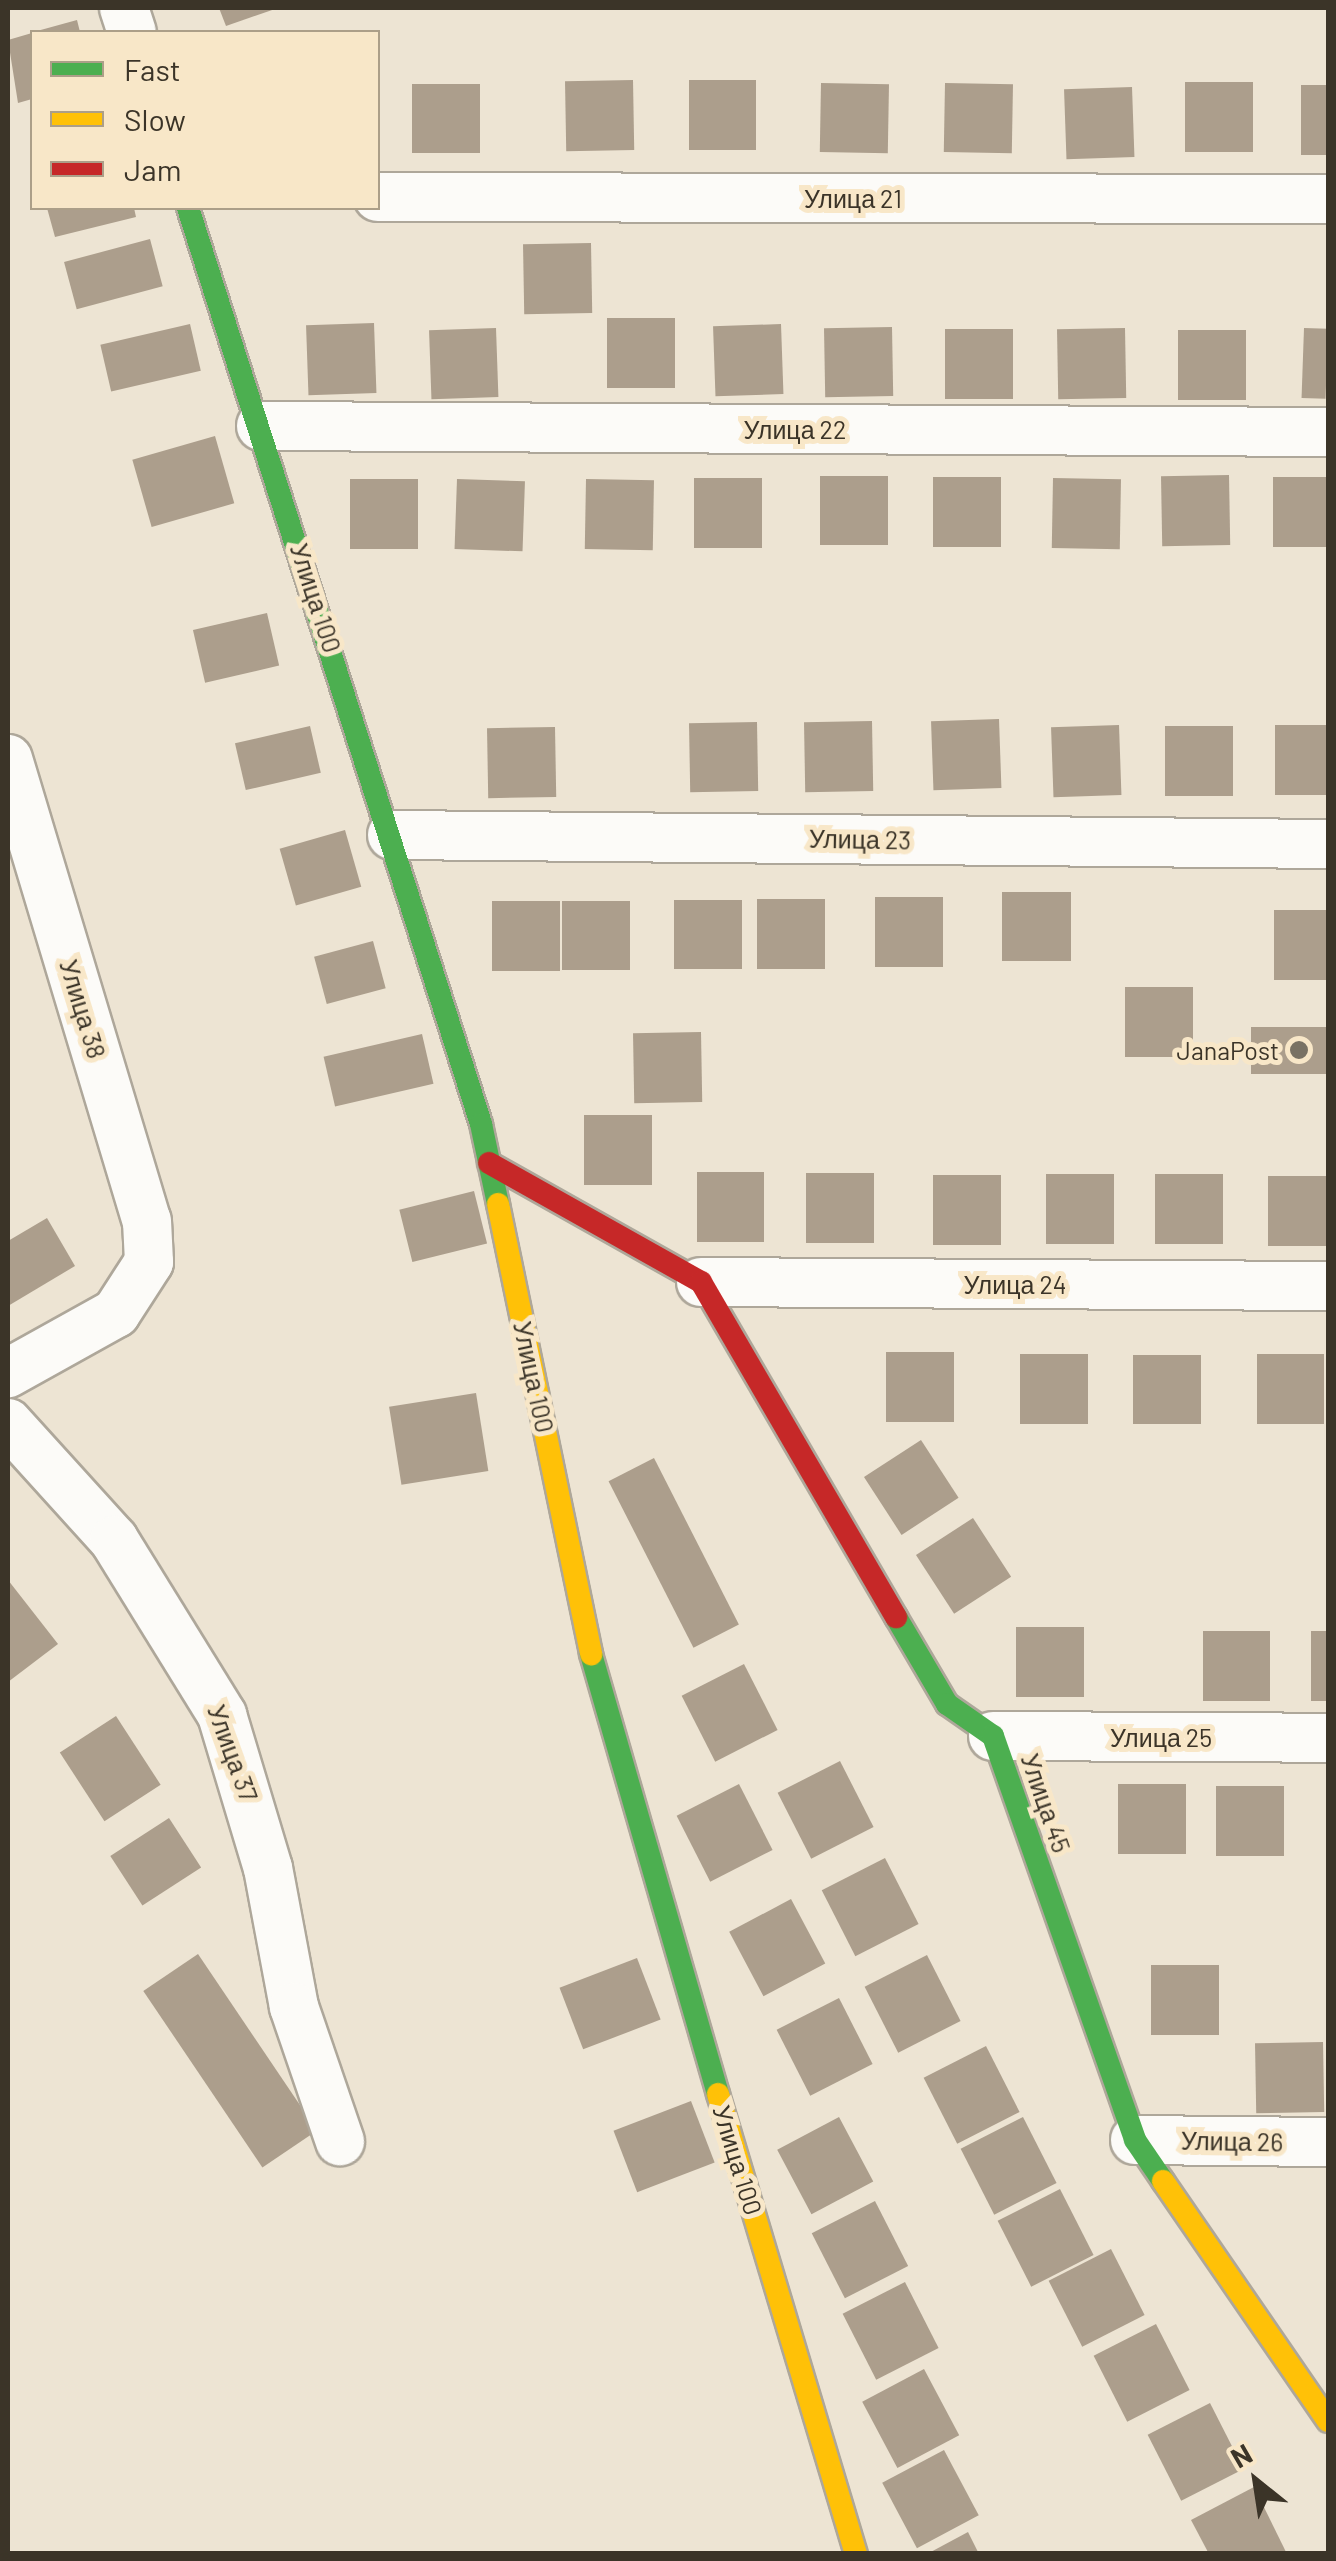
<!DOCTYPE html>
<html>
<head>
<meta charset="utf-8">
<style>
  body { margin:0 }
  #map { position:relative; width:1336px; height:2561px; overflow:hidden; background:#ede4d3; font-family:Barlow,sans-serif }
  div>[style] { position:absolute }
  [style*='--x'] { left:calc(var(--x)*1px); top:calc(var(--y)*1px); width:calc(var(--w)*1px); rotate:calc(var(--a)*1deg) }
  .building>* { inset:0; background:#ac9e8c; transform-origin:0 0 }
  .roads { filter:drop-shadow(2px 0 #aea79a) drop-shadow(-2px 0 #aea79a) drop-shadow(0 2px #aea79a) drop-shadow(0 -2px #aea79a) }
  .street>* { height:48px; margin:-24px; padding:0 24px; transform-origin:24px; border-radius:24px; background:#fcfbf8 }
  .fast>* { height:22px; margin:-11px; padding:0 11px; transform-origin:11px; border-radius:11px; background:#4caf50 }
  .slow>* { height:22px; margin:-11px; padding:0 11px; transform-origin:11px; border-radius:11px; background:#ffc107 }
  .jam>* { height:22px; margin:-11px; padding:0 11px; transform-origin:11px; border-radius:11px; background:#c62828 }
  .dots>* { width:28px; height:28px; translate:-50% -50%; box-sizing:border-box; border:5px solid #f8e7c8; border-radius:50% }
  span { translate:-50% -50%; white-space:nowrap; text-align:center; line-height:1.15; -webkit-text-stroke:10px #f8e7c8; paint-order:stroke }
  .street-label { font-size:25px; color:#3b3428 }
  .poi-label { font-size:25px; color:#3b3428 }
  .right { translate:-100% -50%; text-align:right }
  .frame { position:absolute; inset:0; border:10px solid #3b3428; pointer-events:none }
  .legend { position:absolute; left:30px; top:30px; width:350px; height:180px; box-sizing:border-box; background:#f8e7c8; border:2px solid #ac9f88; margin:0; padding:12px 18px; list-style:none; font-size:30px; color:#3b3428 }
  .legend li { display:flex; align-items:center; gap:20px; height:50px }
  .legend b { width:50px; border:2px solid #ac9f88 }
  .north { position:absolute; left:1206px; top:2431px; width:100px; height:100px; -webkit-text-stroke:8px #f8e7c8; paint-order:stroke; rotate:330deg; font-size:28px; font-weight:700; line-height:40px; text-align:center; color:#3b3428 }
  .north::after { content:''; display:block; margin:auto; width:35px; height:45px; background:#3b3428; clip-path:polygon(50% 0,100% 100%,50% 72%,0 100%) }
</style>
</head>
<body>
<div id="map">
  <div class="building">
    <div style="clip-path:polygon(219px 8px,278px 8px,226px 26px)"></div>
    <div style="clip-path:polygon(77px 20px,80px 32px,38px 32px,37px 31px)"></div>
    <div style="clip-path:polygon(32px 33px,32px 99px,18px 103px,8px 40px)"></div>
    <div style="left:633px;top:80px;width:70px;height:68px;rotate:89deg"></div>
    <div style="left:689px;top:80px;width:67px;height:70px"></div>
    <div style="left:1253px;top:82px;width:70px;height:68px;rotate:90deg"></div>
    <div style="left:821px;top:83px;width:68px;height:69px;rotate:1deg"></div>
    <div style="left:945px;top:83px;width:68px;height:69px;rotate:1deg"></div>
    <div style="left:412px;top:84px;width:68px;height:69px"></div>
    <div style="left:1301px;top:85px;width:27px;height:70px"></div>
    <div style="left:1132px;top:87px;width:70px;height:68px;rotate:88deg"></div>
    <div style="clip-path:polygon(47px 208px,134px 208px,136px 217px,55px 237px)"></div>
    <div style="left:150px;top:239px;width:49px;height:89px;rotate:75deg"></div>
    <div style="left:591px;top:243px;width:70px;height:68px;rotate:89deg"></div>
    <div style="left:607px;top:318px;width:68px;height:70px"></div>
    <div style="left:374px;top:323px;width:70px;height:68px;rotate:88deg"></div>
    <div style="left:190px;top:324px;width:48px;height:92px;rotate:77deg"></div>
    <div style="left:781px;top:324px;width:70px;height:68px;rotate:88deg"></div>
    <div style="left:892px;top:327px;width:69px;height:68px;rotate:89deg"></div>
    <div style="left:496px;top:328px;width:69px;height:67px;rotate:88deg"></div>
    <div style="left:1125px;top:328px;width:70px;height:68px;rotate:89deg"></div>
    <div style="left:1304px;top:328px;width:24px;height:70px;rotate:2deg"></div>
    <div style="left:945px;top:329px;width:68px;height:70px"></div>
    <div style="left:1178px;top:330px;width:68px;height:70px"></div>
    <div style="left:215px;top:436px;width:70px;height:86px;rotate:74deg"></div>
    <div style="left:1229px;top:475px;width:70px;height:68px;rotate:89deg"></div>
    <div style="left:820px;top:476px;width:68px;height:69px"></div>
    <div style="left:933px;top:477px;width:68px;height:70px"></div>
    <div style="left:1273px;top:477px;width:55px;height:70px"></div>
    <div style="left:694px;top:478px;width:68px;height:70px"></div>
    <div style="left:1053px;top:478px;width:68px;height:70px;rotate:1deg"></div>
    <div style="left:418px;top:479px;width:70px;height:68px;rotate:90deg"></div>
    <div style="left:457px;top:479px;width:68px;height:70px;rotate:2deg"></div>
    <div style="left:586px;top:479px;width:68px;height:70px;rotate:1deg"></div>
    <div style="left:267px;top:613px;width:54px;height:76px;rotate:77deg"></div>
    <div style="left:999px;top:719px;width:69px;height:68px;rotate:88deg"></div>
    <div style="left:872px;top:721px;width:70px;height:68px;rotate:89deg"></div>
    <div style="left:757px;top:722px;width:69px;height:68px;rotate:89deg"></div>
    <div style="left:1119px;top:725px;width:70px;height:68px;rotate:88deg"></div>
    <div style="left:1328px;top:725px;width:70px;height:53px;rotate:90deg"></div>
    <div style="left:310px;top:726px;width:48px;height:77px;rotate:77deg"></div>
    <div style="left:1233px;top:726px;width:70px;height:68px;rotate:90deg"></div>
    <div style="left:555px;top:727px;width:70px;height:68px;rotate:89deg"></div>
    <div style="left:345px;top:830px;width:59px;height:68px;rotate:74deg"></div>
    <div style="left:1002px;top:892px;width:69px;height:69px"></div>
    <div style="left:875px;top:897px;width:68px;height:70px"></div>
    <div style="left:757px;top:899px;width:68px;height:70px"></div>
    <div style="left:674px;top:900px;width:68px;height:69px"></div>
    <div style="left:492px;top:901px;width:68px;height:70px"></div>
    <div style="left:562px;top:901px;width:68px;height:69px"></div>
    <div style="left:1328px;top:910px;width:70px;height:54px;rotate:90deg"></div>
    <div style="left:373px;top:941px;width:49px;height:61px;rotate:75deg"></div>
    <div style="left:1125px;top:987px;width:68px;height:70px"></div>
    <div style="left:1251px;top:1027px;width:77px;height:47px"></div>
    <div style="left:701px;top:1032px;width:70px;height:68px;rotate:89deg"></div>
    <div style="left:422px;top:1034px;width:51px;height:101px;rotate:77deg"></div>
    <div style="left:652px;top:1115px;width:70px;height:68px;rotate:90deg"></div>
    <div style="left:697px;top:1172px;width:67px;height:70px"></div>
    <div style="left:874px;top:1173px;width:70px;height:68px;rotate:90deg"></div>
    <div style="left:1046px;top:1174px;width:68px;height:70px"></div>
    <div style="left:1155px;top:1174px;width:68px;height:70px"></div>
    <div style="left:933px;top:1175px;width:68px;height:70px"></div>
    <div style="left:1268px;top:1176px;width:60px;height:70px"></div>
    <div style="left:474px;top:1191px;width:54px;height:77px;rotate:76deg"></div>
    <div style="clip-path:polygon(47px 1218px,75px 1266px,8px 1306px,8px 1241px)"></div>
    <div style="left:886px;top:1352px;width:68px;height:70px"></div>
    <div style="left:1020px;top:1354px;width:68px;height:70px"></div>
    <div style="left:1257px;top:1354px;width:67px;height:70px"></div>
    <div style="left:1201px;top:1355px;width:69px;height:68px;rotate:90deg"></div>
    <div style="left:476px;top:1393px;width:79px;height:88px;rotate:81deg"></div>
    <div style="left:921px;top:1440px;width:69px;height:68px;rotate:57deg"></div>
    <div style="left:654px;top:1458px;width:187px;height:51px;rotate:63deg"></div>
    <div style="left:973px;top:1518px;width:70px;height:68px;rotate:57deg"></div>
    <div style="clip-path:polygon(8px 1580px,58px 1644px,8px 1682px)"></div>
    <div style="left:1016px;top:1627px;width:68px;height:70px"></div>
    <div style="left:1203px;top:1631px;width:67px;height:70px"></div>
    <div style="left:1311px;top:1631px;width:17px;height:70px"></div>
    <div style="left:744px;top:1664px;width:74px;height:70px;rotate:63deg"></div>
    <div style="left:116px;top:1716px;width:82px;height:67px;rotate:57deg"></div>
    <div style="left:840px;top:1761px;width:74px;height:70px;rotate:63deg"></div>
    <div style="left:739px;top:1784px;width:74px;height:70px;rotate:63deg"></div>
    <div style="left:1186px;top:1784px;width:70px;height:68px;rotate:90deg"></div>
    <div style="left:1216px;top:1786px;width:68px;height:70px"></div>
    <div style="left:169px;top:1818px;width:59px;height:70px;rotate:57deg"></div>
    <div style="left:885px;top:1858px;width:74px;height:71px;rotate:63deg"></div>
    <div style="left:791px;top:1899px;width:73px;height:70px;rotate:62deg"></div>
    <div style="left:198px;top:1954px;width:213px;height:66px;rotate:56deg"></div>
    <div style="left:927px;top:1955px;width:74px;height:70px;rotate:63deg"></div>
    <div style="left:637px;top:1958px;width:66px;height:83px;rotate:69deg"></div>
    <div style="left:1219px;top:1965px;width:70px;height:68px;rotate:90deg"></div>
    <div style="left:839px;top:1998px;width:74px;height:70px;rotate:63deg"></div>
    <div style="left:1323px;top:2042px;width:70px;height:68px;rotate:89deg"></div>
    <div style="left:986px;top:2046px;width:74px;height:70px;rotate:63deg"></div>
    <div style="left:691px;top:2101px;width:66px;height:83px;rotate:69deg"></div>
    <div style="left:839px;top:2117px;width:73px;height:70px;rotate:62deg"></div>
    <div style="left:1023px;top:2117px;width:74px;height:70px;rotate:63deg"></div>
    <div style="left:1060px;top:2189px;width:74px;height:70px;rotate:63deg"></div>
    <div style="left:875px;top:2201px;width:73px;height:71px;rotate:63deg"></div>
    <div style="left:1111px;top:2249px;width:74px;height:70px;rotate:63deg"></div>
    <div style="left:905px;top:2282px;width:74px;height:70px;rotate:63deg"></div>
    <div style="left:1156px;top:2324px;width:74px;height:70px;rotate:63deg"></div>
    <div style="left:924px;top:2369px;width:75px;height:70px;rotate:62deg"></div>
    <div style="left:1210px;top:2403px;width:74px;height:70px;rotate:63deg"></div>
    <div style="left:944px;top:2450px;width:74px;height:70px;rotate:62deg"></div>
    <div style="clip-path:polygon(1254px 2487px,1287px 2554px,1209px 2554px,1191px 2520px)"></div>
    <div style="clip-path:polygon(968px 2532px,979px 2554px,927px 2554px)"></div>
  </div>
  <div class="roads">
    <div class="street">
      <div style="--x:124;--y:8;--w:25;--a:72"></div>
      <div style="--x:378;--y:197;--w:950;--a:0.12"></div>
      <div style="--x:261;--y:426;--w:1067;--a:0.32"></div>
      <div style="--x:8;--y:759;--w:482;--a:73.3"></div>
      <div style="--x:147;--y:1221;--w:41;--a:87.2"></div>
      <div style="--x:149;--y:1262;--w:61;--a:122.9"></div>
      <div style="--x:116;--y:1313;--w:124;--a:150.9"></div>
      <div style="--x:392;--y:835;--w:936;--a:0.55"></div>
      <div style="--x:701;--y:1282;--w:627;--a:0.37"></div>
      <div style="--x:8;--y:1423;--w:158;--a:47.8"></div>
      <div style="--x:114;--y:1540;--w:206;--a:58.3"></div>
      <div style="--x:222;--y:1715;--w:160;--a:73.3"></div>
      <div style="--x:268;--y:1868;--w:141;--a:79.4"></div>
      <div style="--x:294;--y:2007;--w:142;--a:71.1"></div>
      <div style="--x:993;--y:1736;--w:335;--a:0.3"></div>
      <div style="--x:1135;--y:2140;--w:193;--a:0.6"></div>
    </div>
    <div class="fast">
      <div style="--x:188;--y:208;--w:962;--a:72.26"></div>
      <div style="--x:481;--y:1124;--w:82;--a:78"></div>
      <div style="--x:896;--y:1617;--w:101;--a:59.6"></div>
      <div style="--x:947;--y:1704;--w:56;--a:34.8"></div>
      <div style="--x:993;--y:1736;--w:428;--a:70.6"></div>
      <div style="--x:1135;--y:2140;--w:50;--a:55.7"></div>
      <div style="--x:591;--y:1654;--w:458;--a:73.9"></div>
    </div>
    <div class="slow">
      <div style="--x:498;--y:1204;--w:460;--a:78.3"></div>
      <div style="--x:718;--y:2094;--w:480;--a:73.3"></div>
      <div style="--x:1163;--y:2181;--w:291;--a:55.5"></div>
    </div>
    <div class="jam">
      <div style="--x:489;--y:1163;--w:243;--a:29.3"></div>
      <div style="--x:701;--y:1282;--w:388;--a:59.8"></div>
    </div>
  </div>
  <div class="dots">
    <div style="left:1299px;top:1050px;background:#797264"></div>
  </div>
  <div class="street-label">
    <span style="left:853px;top:198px">Улица 21</span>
    <span style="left:795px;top:429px">Улица 22</span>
    <span style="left:316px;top:598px;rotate:72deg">Улица 100</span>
    <span style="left:860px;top:839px;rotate:1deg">Улица 23</span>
    <span style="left:83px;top:1009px;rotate:73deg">Улица 38</span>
    <span style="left:1015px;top:1284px">Улица 24</span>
    <span style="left:534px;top:1377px;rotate:78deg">Улица 100</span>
    <span style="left:1161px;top:1737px">Улица 25</span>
    <span style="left:233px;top:1753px;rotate:70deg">Улица 37</span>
    <span style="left:1046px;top:1803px;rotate:71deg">Улица 45</span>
    <span style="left:1232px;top:2141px;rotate:1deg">Улица 26</span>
    <span style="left:738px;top:2160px;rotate:73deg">Улица 100</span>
  </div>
  <div class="poi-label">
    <span class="right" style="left:1279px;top:1050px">JanaPost</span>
  </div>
  <div class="frame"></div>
  <ul class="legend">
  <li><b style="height:12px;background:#4caf50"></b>Fast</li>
  <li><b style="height:12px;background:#ffc107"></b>Slow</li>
  <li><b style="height:12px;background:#c62828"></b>Jam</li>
  </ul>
  <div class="north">N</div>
</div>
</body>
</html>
